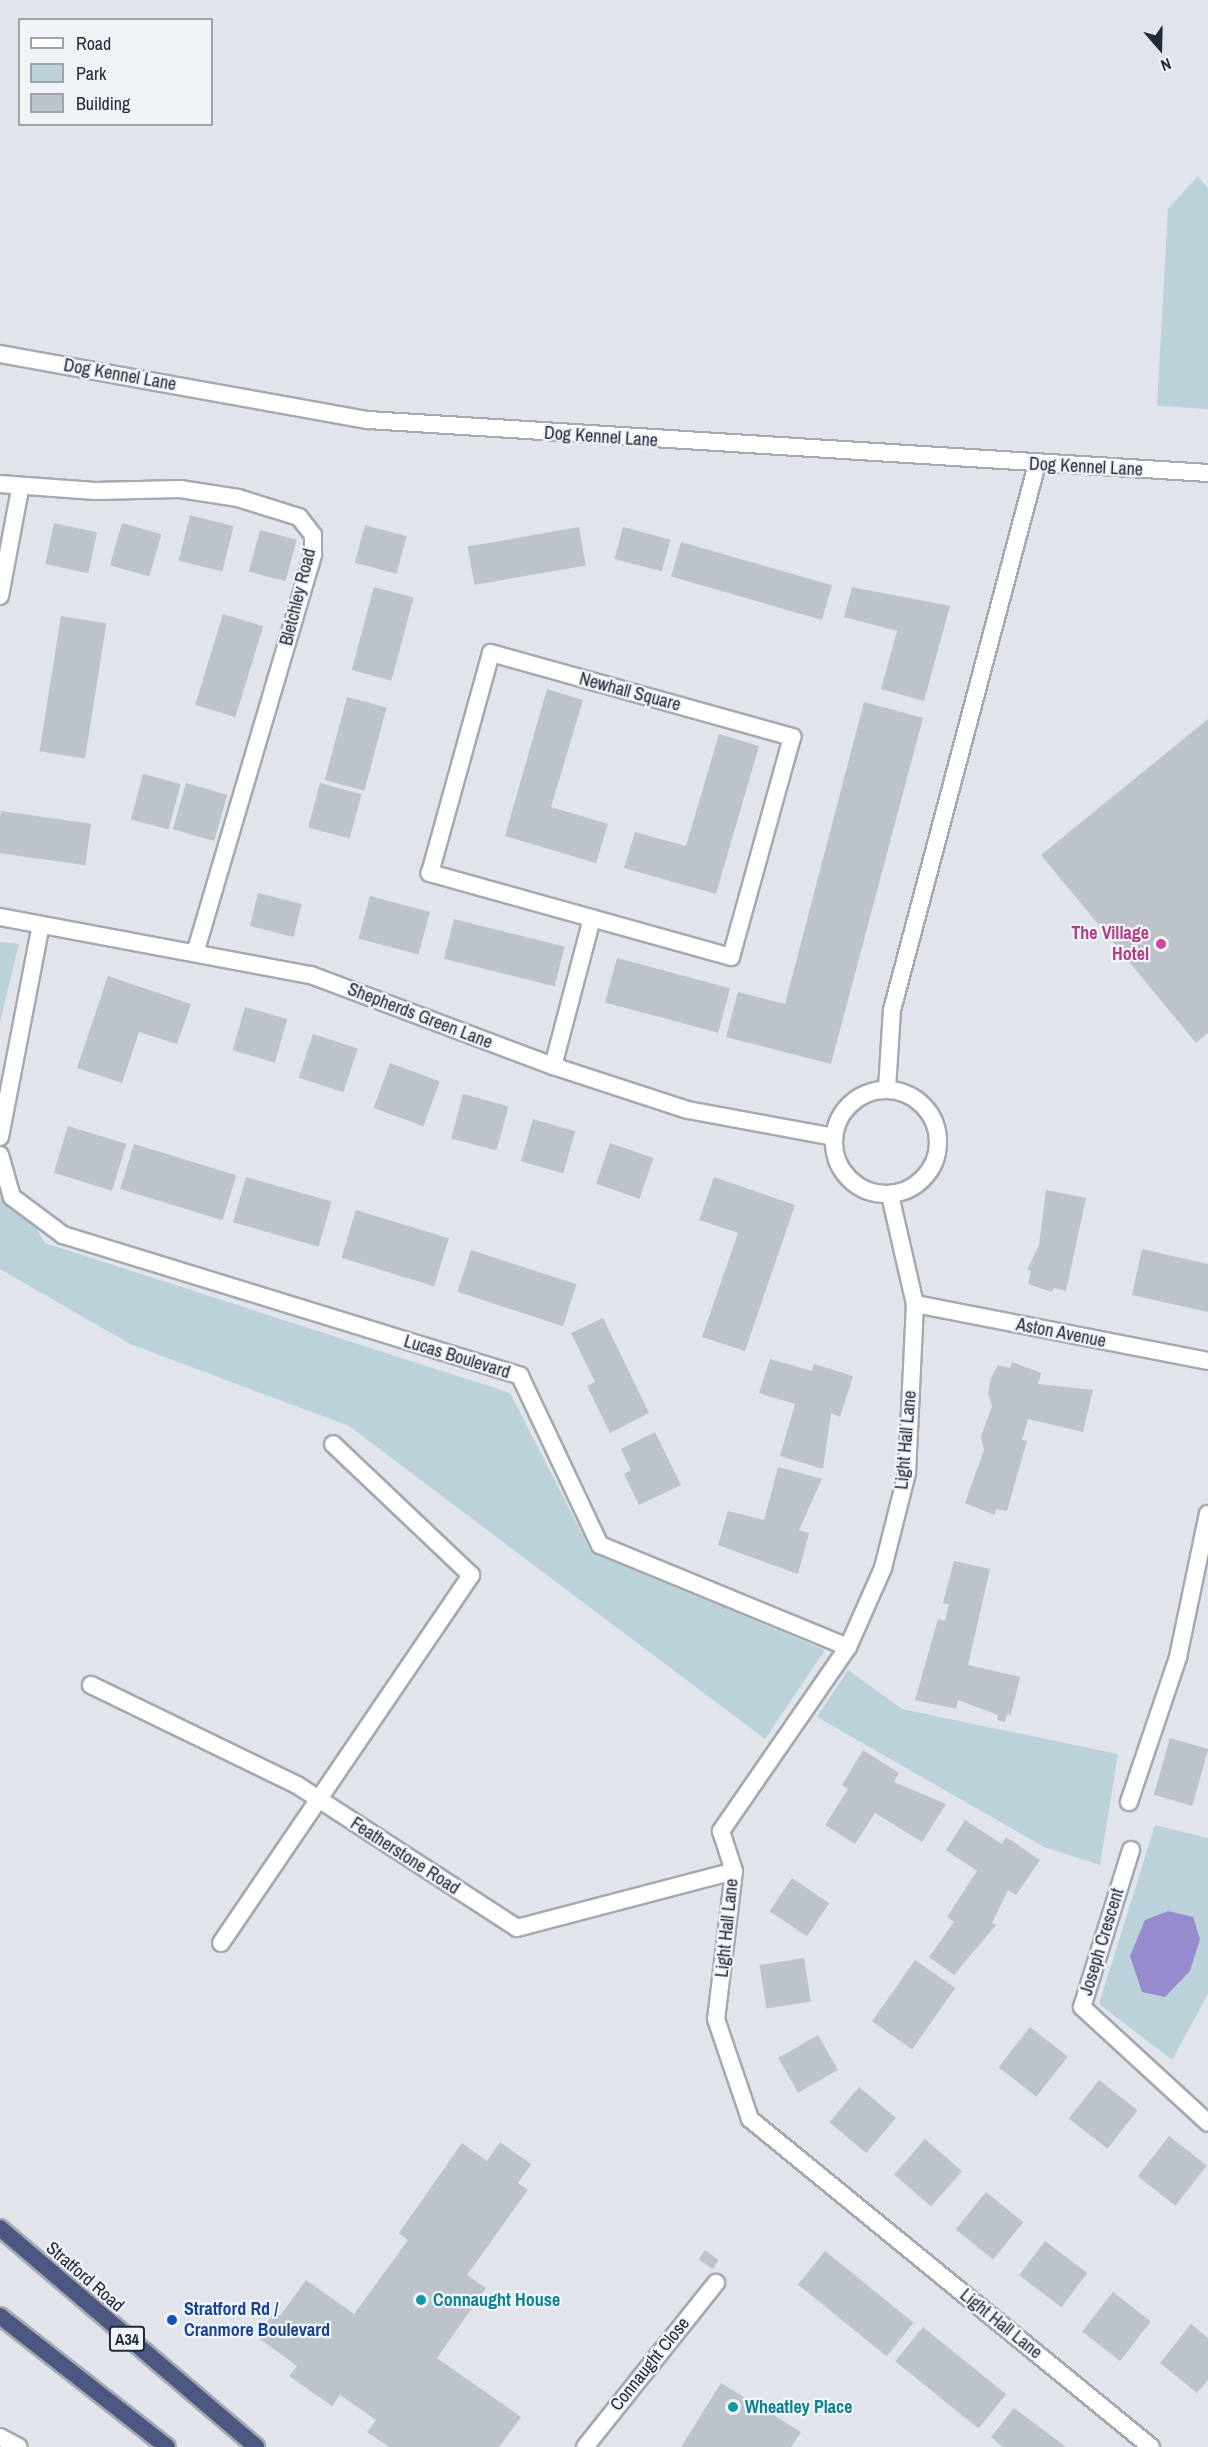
<!DOCTYPE html>
<html>
<head>
<meta charset="utf-8">
<style>
  body { margin:0 }
  #map { position:relative; width:1208px; height:2447px; overflow:hidden; background:#e1e5eb; font-family:"Archivo Narrow",sans-serif }
  div>[style] { position:absolute }
  [style*='--x'] { left:calc(var(--x)*1px); top:calc(var(--y)*1px); width:calc(var(--w)*1px); rotate:calc(var(--a)*1deg) }
  .green>* { inset:0; background:#bbd2db }
  .water>* { inset:0; background:#968bcd }
  .building>* { inset:0; background:#bdc3cb; transform-origin:0 0 }
  .roads { filter:drop-shadow(2px 0 #a4a9b2) drop-shadow(-2px 0 #a4a9b2) drop-shadow(0 2px #a4a9b2) drop-shadow(0 -2px #a4a9b2) }
  .minor>* { height:16px; margin:-8px; padding:0 8px; transform-origin:8px; border-radius:8px; background:#fff }
  .minor>.ring { margin:-8px; padding:0; box-sizing:content-box; background:none; border:16px solid #fff; border-radius:50% }
  .tertiary>* { height:16px; margin:-8px; padding:0 8px; transform-origin:8px; border-radius:8px; background:#fff }
  .trunk>* { height:16px; margin:-8px; padding:0 8px; transform-origin:8px; border-radius:8px; background:#4c5882 }
  .dots>* { width:16px; height:16px; translate:-50% -50%; box-sizing:border-box; border:3px solid #f1f4f7; border-radius:50% }
  span { translate:-50% -50%; white-space:nowrap; text-align:center; line-height:1.15; -webkit-text-stroke:4.5px #f1f4f7; paint-order:stroke }
  .shield-label span { padding:2px 4px; background:#f1f4f7; border:2px solid; border-radius:4px; -webkit-text-stroke-width:0 }
  .shield-label { font-size:16px; color:#22293a; font-weight:700 }
  .street-label { font-size:18px; color:#22293a }
  .hotel-label { font-size:18px; color:#b23c85; font-weight:700 }
  .right { translate:-100% -50%; text-align:right }
  .culture-label { font-size:18px; color:#0d838f; font-weight:700 }
  .left { translate:0 -50%; text-align:left }
  .transit-label { font-size:18px; color:#164399; font-weight:700 }
  .legend { position:absolute; left:18px; top:18px; width:195px; height:108px; box-sizing:border-box; background:#f1f4f7; border:2px solid #9ea3ab; margin:0; padding:8px 10px; list-style:none; font-size:18px; color:#22293a }
  .legend li { display:flex; align-items:center; gap:12px; height:30px }
  .legend b { width:30px; border:2px solid #9ea3ab }
  .north { position:absolute; left:1130px; top:18px; width:60px; height:60px; -webkit-text-stroke:4px #f1f4f7; paint-order:stroke; rotate:160deg; font-size:16px; font-weight:700; line-height:24px; text-align:center; color:#22293a }
  .north::after { content:''; display:block; margin:auto; width:21px; height:27px; background:#22293a; clip-path:polygon(50% 0,100% 100%,50% 72%,0 100%) }
</style>
</head>
<body>
<div id="map">
  <div class="green">
    <div style="clip-path:polygon(1198px 176px,1208px 188px,1208px 409px,1157px 406px,1168px 209px)"></div>
    <div style="clip-path:polygon(0 942px,19px 944px,0 1022px)"></div>
    <div style="clip-path:polygon(0 1171px,45px 1243px,510px 1393px,592px 1553px,825px 1650px,765px 1739px,349px 1426px,130px 1344px,0 1269px)"></div>
    <div style="clip-path:polygon(848px 1670px,902px 1709px,1118px 1754px,1100px 1865px,1044px 1847px,817px 1717px)"></div>
    <div style="clip-path:polygon(1155px 1825px,1208px 1838px,1208px 1994px,1172px 2060px,1099px 2004px)"></div>
  </div>
  <div class="water">
    <div style="clip-path:polygon(1168px 1911px,1193px 1917px,1200px 1939px,1190px 1971px,1165px 1997px,1142px 1992px,1130px 1956px,1145px 1920px)"></div>
  </div>
  <div class="building">
    <div style="left:190px;top:515px;width:45px;height:47px;rotate:14deg"></div>
    <div style="left:54px;top:523px;width:44px;height:42px;rotate:12deg"></div>
    <div style="left:122px;top:523px;width:41px;height:44px;rotate:16deg"></div>
    <div style="left:365px;top:525px;width:43px;height:39px;rotate:15deg"></div>
    <div style="left:579px;top:527px;width:39px;height:113px;rotate:80deg"></div>
    <div style="left:623px;top:527px;width:49px;height:33px;rotate:15deg"></div>
    <div style="left:260px;top:530px;width:38px;height:43px;rotate:15deg"></div>
    <div style="left:681px;top:542px;width:157px;height:36px;rotate:16deg"></div>
    <div style="left:374px;top:587px;width:41px;height:86px;rotate:15deg"></div>
    <div style="clip-path:polygon(852px 587px,950px 606px,924px 701px,881px 689px,897px 631px,844px 617px)"></div>
    <div style="left:223px;top:614px;width:42px;height:95px;rotate:17deg"></div>
    <div style="left:61px;top:616px;width:46px;height:137px;rotate:9deg"></div>
    <div style="clip-path:polygon(547px 689px,583px 700px,551px 807px,608px 824px,596px 863px,505px 836px)"></div>
    <div style="left:347px;top:697px;width:41px;height:86px;rotate:15deg"></div>
    <div style="clip-path:polygon(864px 702px,923px 718px,831px 1064px,726px 1037px,738px 992px,785px 1004px)"></div>
    <div style="clip-path:polygon(1208px 719px,1208px 1033px,1196px 1043px,1041px 855px)"></div>
    <div style="clip-path:polygon(719px 734px,759px 746px,716px 894px,624px 868px,635px 832px,686px 846px)"></div>
    <div style="left:143px;top:774px;width:39px;height:47px;rotate:15deg"></div>
    <div style="left:186px;top:783px;width:43px;height:48px;rotate:16deg"></div>
    <div style="left:320px;top:783px;width:43px;height:46px;rotate:15deg"></div>
    <div style="left:1px;top:811px;width:91px;height:42px;rotate:8deg"></div>
    <div style="left:258px;top:893px;width:45px;height:34px;rotate:14deg"></div>
    <div style="left:370px;top:896px;width:62px;height:44px;rotate:15deg"></div>
    <div style="left:454px;top:919px;width:114px;height:41px;rotate:14deg"></div>
    <div style="left:617px;top:958px;width:117px;height:46px;rotate:15deg"></div>
    <div style="clip-path:polygon(108px 976px,191px 1004px,177px 1044px,139px 1032px,122px 1083px,77px 1068px)"></div>
    <div style="left:245px;top:1007px;width:44px;height:45px;rotate:16deg"></div>
    <div style="left:313px;top:1034px;width:47px;height:46px;rotate:18deg"></div>
    <div style="left:390px;top:1063px;width:53px;height:48px;rotate:20deg"></div>
    <div style="left:463px;top:1094px;width:47px;height:46px;rotate:15deg"></div>
    <div style="left:533px;top:1119px;width:44px;height:44px;rotate:16deg"></div>
    <div style="left:68px;top:1126px;width:61px;height:49px;rotate:17deg"></div>
    <div style="left:610px;top:1143px;width:46px;height:43px;rotate:19deg"></div>
    <div style="left:134px;top:1144px;width:107px;height:47px;rotate:17deg"></div>
    <div style="left:246px;top:1177px;width:89px;height:47px;rotate:16deg"></div>
    <div style="clip-path:polygon(714px 1177px,795px 1205px,745px 1351px,702px 1337px,738px 1233px,699px 1220px)"></div>
    <div style="clip-path:polygon(1046px 1190px,1086px 1198px,1066px 1291px,1054px 1288px,1052px 1292px,1028px 1284px,1031px 1271px,1027px 1270px,1039px 1245px)"></div>
    <div style="left:356px;top:1210px;width:97px;height:50px;rotate:17deg"></div>
    <div style="clip-path:polygon(1142px 1249px,1208px 1264px,1208px 1312px,1132px 1295px)"></div>
    <div style="left:471px;top:1250px;width:111px;height:44px;rotate:18deg"></div>
    <div style="clip-path:polygon(603px 1318px,649px 1413px,610px 1433px,587px 1386px,595px 1382px,571px 1333px)"></div>
    <div style="clip-path:polygon(770px 1359px,812px 1371px,814px 1364px,853px 1376px,840px 1417px,831px 1413px,823px 1469px,780px 1456px,795px 1404px,759px 1393px)"></div>
    <div style="clip-path:polygon(1012px 1362px,1041px 1373px,1038px 1384px,1093px 1390px,1083px 1432px,1028px 1419px,1022px 1440px,1027px 1441px,1007px 1511px,996px 1509px,995px 1515px,965px 1503px,984px 1450px,981px 1436px,992px 1406px,988px 1393px,991px 1378px,998px 1365px,1010px 1368px)"></div>
    <div style="clip-path:polygon(655px 1432px,681px 1485px,639px 1505px,624px 1474px,631px 1470px,621px 1449px)"></div>
    <div style="clip-path:polygon(778px 1467px,822px 1479px,799px 1530px,809px 1533px,798px 1574px,718px 1545px,728px 1511px,764px 1520px)"></div>
    <div style="clip-path:polygon(954px 1561px,990px 1569px,968px 1665px,1020px 1677px,1011px 1715px,1007px 1714px,1005px 1722px,997px 1720px,998px 1715px,958px 1700px,956px 1709px,915px 1700px,938px 1619px,945px 1621px,949px 1604px,943px 1603px)"></div>
    <div style="left:1170px;top:1738px;width:40px;height:59px;rotate:16deg"></div>
    <div style="clip-path:polygon(863px 1750px,899px 1773px,894px 1782px,946px 1804px,922px 1842px,875px 1813px,855px 1844px,825px 1825px,848px 1789px,842px 1785px)"></div>
    <div style="clip-path:polygon(965px 1820px,1002px 1844px,1006px 1837px,1040px 1860px,1016px 1895px,1008px 1890px,992px 1923px,996px 1925px,954px 1975px,929px 1957px,954px 1922px,947px 1917px,977px 1871px,946px 1850px)"></div>
    <div style="left:792px;top:1878px;width:45px;height:40px;rotate:34deg"></div>
    <div style="left:804px;top:1958px;width:44px;height:45px;rotate:81deg"></div>
    <div style="left:915px;top:1960px;width:49px;height:75px;rotate:35deg"></div>
    <div style="left:1030px;top:2027px;width:48px;height:51px;rotate:38deg"></div>
    <div style="left:818px;top:2035px;width:40px;height:46px;rotate:60deg"></div>
    <div style="left:1099px;top:2080px;width:49px;height:49px;rotate:38deg"></div>
    <div style="left:859px;top:2087px;width:48px;height:46px;rotate:40deg"></div>
    <div style="left:1169px;top:2136px;width:48px;height:51px;rotate:38deg"></div>
    <div style="left:925px;top:2139px;width:49px;height:47px;rotate:41deg"></div>
    <div style="clip-path:polygon(500px 2142px,531px 2164px,518px 2183px,528px 2190px,467px 2275px,486px 2288px,437px 2358px,521px 2417px,499px 2447px,389px 2447px,367px 2432px,376px 2420px,340px 2395px,332px 2406px,289px 2376px,297px 2366px,257px 2337px,274px 2312px,280px 2316px,306px 2280px,354px 2314px,408px 2240px,399px 2233px,462px 2143px,487px 2161px)"></div>
    <div style="left:986px;top:2192px;width:48px;height:48px;rotate:39deg"></div>
    <div style="left:1045px;top:2241px;width:53px;height:43px;rotate:37deg"></div>
    <div style="left:705px;top:2250px;width:17px;height:11px;rotate:36deg"></div>
    <div style="left:825px;top:2251px;width:114px;height:43px;rotate:39deg"></div>
    <div style="left:1113px;top:2292px;width:48px;height:50px;rotate:38deg"></div>
    <div style="clip-path:polygon(1191px 2324px,1208px 2338px,1208px 2380px,1197px 2393px,1160px 2363px)"></div>
    <div style="left:923px;top:2327px;width:107px;height:44px;rotate:39deg"></div>
    <div style="clip-path:polygon(721px 2383px,801px 2432px,791px 2447px,681px 2447px)"></div>
    <div style="clip-path:polygon(1014px 2408px,1066px 2447px,1003px 2447px,991px 2437px)"></div>
  </div>
  <div class="roads">
    <div class="minor">
      <div style="--x:0;--y:484;--w:95;--a:4.2"></div>
      <div style="--x:95;--y:491;--w:85;--a:-1.3"></div>
      <div style="--x:180;--y:489;--w:59;--a:8.8"></div>
      <div style="--x:238;--y:498;--w:64;--a:17.3"></div>
      <div style="--x:299;--y:517;--w:23;--a:52"></div>
      <div style="--x:313;--y:535;--w:20;--a:90"></div>
      <div style="--x:313;--y:555;--w:415;--a:106.5"></div>
      <div style="--x:0;--y:596;--w:109;--a:-79.4"></div>
      <div style="--x:491;--y:653;--w:313;--a:15.6"></div>
      <div style="--x:792;--y:737;--w:228;--a:105.5"></div>
      <div style="--x:731;--y:957;--w:313;--a:-164.4"></div>
      <div style="--x:430;--y:873;--w:228;--a:-74.5"></div>
      <div style="--x:0;--y:917;--w:316;--a:10.6"></div>
      <div style="--x:311;--y:975;--w:259;--a:20.6"></div>
      <div style="--x:553;--y:1066;--w:142;--a:18.1"></div>
      <div style="--x:688;--y:1110;--w:148;--a:10.5"></div>
      <div style="--x:553;--y:1066;--w:153;--a:-75.2"></div>
      <div style="--x:887;--y:1089;--w:79;--a:-86.4"></div>
      <div style="--x:892;--y:1010;--w:565;--a:-75.13"></div>
      <div class="ring" style="left:834px;top:1090px;width:88px;height:88px"></div>
      <div style="--x:0;--y:1137;--w:216;--a:-79.1"></div>
      <div style="--x:0;--y:1155;--w:44;--a:74.1"></div>
      <div style="--x:12;--y:1197;--w:64;--a:36.7"></div>
      <div style="--x:63;--y:1235;--w:478;--a:17.1"></div>
      <div style="--x:520;--y:1376;--w:187;--a:64.7"></div>
      <div style="--x:600;--y:1545;--w:268;--a:22.4"></div>
      <div style="--x:890;--y:1195;--w:112;--a:77.1"></div>
      <div style="--x:915;--y:1304;--w:169;--a:92.7"></div>
      <div style="--x:907;--y:1473;--w:98;--a:104.2"></div>
      <div style="--x:883;--y:1568;--w:86;--a:113.9"></div>
      <div style="--x:848;--y:1647;--w:224;--a:124.6"></div>
      <div style="--x:721;--y:1831;--w:42;--a:72"></div>
      <div style="--x:734;--y:1871;--w:149;--a:96.9"></div>
      <div style="--x:716;--y:2019;--w:106;--a:71.2"></div>
      <div style="--x:750;--y:2119;--w:518;--a:39.28"></div>
      <div style="--x:915;--y:1304;--w:298;--a:11"></div>
      <div style="--x:91;--y:1685;--w:229;--a:25.9"></div>
      <div style="--x:297;--y:1785;--w:262;--a:33"></div>
      <div style="--x:517;--y:1928;--w:224;--a:-14.7"></div>
      <div style="--x:1129;--y:1802;--w:153;--a:-71.3"></div>
      <div style="--x:1178;--y:1657;--w:146;--a:-78.2"></div>
      <div style="--x:1131;--y:1850;--w:164;--a:107.3"></div>
      <div style="--x:1082;--y:2007;--w:171;--a:42.6"></div>
      <div style="--x:221;--y:1943;--w:445;--a:-55.8"></div>
      <div style="--x:471;--y:1575;--w:190;--a:-136.5"></div>
      <div style="--x:0;--y:2437;--w:21;--a:28"></div>
      <div style="--x:585;--y:2447;--w:210;--a:-51.4"></div>
    </div>
    <div class="tertiary">
      <div style="--x:0;--y:354;--w:374;--a:10.2"></div>
      <div style="--x:368;--y:420;--w:842;--a:3.61"></div>
    </div>
    <div class="trunk">
      <div style="--x:0;--y:2228;--w:337;--a:40.5"></div>
      <div style="--x:0;--y:2316;--w:212;--a:38.1"></div>
    </div>
  </div>
  <div class="dots">
    <div style="left:1161px;top:944px;background:#d1479c"></div>
    <div style="left:421px;top:2300px;background:#0f9aa8"></div>
    <div style="left:172px;top:2320px;background:#1a4fb4"></div>
    <div style="left:733px;top:2407px;background:#0f9aa8"></div>
  </div>
  <div class="shield-label">
    <span style="left:127px;top:2339px">A34</span>
  </div>
  <div class="street-label">
    <span style="left:120px;top:375px;rotate:10deg">Dog Kennel Lane</span>
    <span style="left:601px;top:437px;rotate:4deg">Dog Kennel Lane</span>
    <span style="left:1086px;top:467px;rotate:3deg">Dog Kennel Lane</span>
    <span style="left:298px;top:597px;rotate:-76deg">Bletchley Road</span>
    <span style="left:630px;top:692px;rotate:15deg">Newhall Square</span>
    <span style="left:420px;top:1016px;rotate:21deg">Shepherds Green Lane</span>
    <span style="left:1061px;top:1333px;rotate:11deg">Aston Avenue</span>
    <span style="left:457px;top:1357px;rotate:17deg">Lucas Boulevard</span>
    <span style="left:906px;top:1440px;rotate:-85deg">Light Hall Lane</span>
    <span style="left:405px;top:1856px;rotate:33deg">Featherstone Road</span>
    <span style="left:727px;top:1928px;rotate:-84deg">Light Hall Lane</span>
    <span style="left:1102px;top:1942px;rotate:-73deg">Joseph Crescent</span>
    <span style="left:85px;top:2277px;rotate:41deg">Stratford Road</span>
    <span style="left:1001px;top:2324px;rotate:39deg">Light Hall Lane</span>
    <span style="left:650px;top:2364px;rotate:-51deg">Connaught Close</span>
  </div>
  <div class="hotel-label">
    <span class="right" style="left:1149px;top:944px">The Village<br>Hotel</span>
  </div>
  <div class="culture-label">
    <span class="left" style="left:433px;top:2300px">Connaught House</span>
    <span class="left" style="left:745px;top:2407px">Wheatley Place</span>
  </div>
  <div class="transit-label">
    <span class="left" style="left:184px;top:2320px">Stratford Rd /<br>Cranmore Boulevard</span>
  </div>
  <ul class="legend">
  <li><b style="height:8px;background:#fff"></b>Road</li>
  <li><b style="height:16px;background:#bbd2db"></b>Park</li>
  <li><b style="height:16px;background:#bdc3cb"></b>Building</li>
  </ul>
  <div class="north">N</div>
</div>
</body>
</html>
